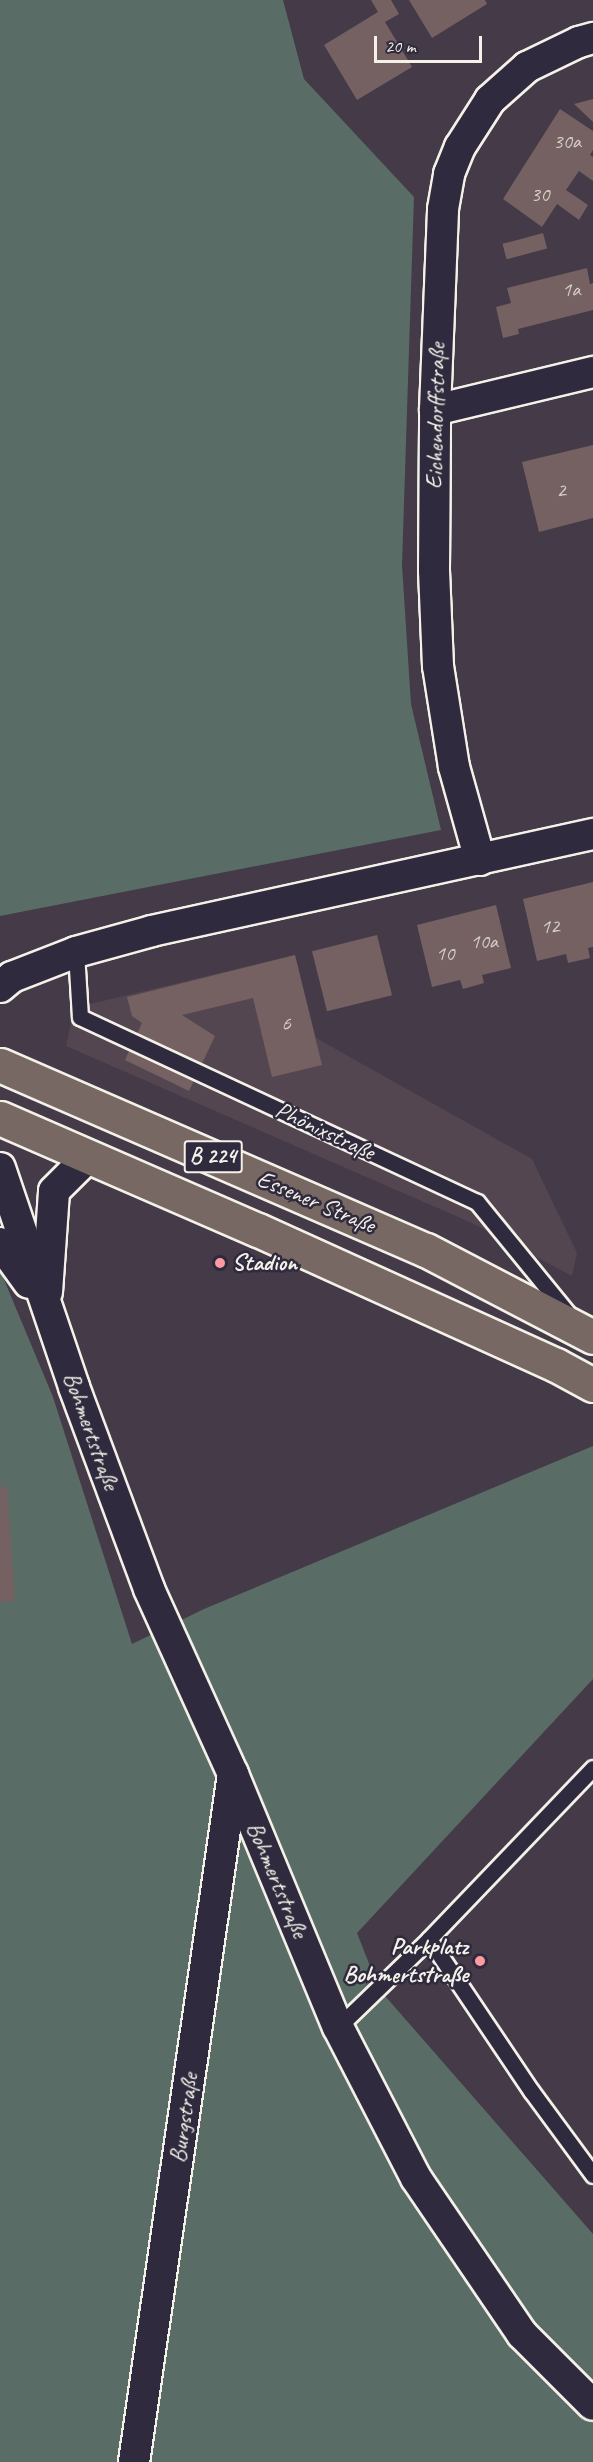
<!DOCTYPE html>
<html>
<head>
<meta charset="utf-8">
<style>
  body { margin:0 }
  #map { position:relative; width:593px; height:2462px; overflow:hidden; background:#443a48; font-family:Caveat,sans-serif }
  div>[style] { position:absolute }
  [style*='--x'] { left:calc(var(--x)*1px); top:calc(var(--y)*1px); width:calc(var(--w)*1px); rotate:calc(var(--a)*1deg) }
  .built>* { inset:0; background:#534650 }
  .green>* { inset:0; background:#596c66 }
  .building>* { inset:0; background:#756162; transform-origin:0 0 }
  .roads { filter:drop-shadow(2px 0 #f4f1e8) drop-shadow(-2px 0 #f4f1e8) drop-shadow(0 2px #f4f1e8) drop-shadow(0 -2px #f4f1e8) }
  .service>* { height:15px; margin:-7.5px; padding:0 7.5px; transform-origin:7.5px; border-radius:7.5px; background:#2f2a3d }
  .minor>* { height:30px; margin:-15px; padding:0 15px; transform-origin:15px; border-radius:15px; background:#2f2a3d }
  .primary>* { height:33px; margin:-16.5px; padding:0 16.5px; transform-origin:16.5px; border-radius:16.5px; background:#776864 }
  .dots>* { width:16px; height:16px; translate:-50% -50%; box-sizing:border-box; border:3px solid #2f2a3d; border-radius:50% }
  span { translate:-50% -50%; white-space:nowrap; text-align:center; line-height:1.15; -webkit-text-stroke:5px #2f2a3d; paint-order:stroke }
  .number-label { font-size:21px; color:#d4cdc6 }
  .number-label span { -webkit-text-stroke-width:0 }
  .shield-label span { padding:2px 4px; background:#2f2a3d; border:2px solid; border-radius:4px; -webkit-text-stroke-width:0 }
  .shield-label { font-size:22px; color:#f4f1e8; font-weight:700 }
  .street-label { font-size:24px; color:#f4f1e8 }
  .poi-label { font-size:24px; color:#f4f1e8; font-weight:700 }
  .left { translate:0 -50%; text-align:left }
  .right { translate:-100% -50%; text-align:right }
  .scale { position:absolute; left:374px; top:36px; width:108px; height:27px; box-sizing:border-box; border:3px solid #f4f1e8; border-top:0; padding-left:8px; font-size:18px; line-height:21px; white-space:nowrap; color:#f4f1e8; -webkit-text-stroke:4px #2f2a3d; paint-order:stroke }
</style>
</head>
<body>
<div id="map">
  <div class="built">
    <div style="clip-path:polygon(295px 955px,316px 1038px,532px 1159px,577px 1253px,572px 1276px,472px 1223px,66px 1046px,71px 1022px,86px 1005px)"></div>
  </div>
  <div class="green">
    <div style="clip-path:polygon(0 0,283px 0,304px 79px,414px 197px,402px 565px,411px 704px,441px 830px,0 916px)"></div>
    <div style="clip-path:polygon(0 1270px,53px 1397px,132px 1644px,204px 1609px,593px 1446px,593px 1679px,357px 1933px,379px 1989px,593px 2234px,593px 2462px,0 2462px)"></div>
  </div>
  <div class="building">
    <div style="clip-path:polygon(371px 0,391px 0,399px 14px,385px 22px,412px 67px,357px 100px,324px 45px,378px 12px)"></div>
    <div style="clip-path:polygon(409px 0,485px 0,487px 4px,432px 38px)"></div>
    <div style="clip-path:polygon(593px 99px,593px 122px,574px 104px)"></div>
    <div style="clip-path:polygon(560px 109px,593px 131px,593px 150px,590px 155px,593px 157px,593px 181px,579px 171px,566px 190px,588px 205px,579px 220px,557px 204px,542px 227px,503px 199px)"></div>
    <div style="left:543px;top:233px;width:16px;height:42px;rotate:75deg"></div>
    <div style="clip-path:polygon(587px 268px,590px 284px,593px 283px,593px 310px,518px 329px,519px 334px,503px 338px,496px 307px,511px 303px,507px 288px)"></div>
    <div style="clip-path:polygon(593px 445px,593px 518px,539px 532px,522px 462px)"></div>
    <div style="clip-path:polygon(593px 882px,593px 947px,588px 948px,590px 958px,568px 963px,566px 954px,537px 961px,523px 899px)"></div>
    <div style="clip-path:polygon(496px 905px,511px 968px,482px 975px,484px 983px,463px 989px,460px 980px,432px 987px,417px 925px)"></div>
    <div style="left:377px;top:935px;width:62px;height:67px;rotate:76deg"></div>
    <div style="clip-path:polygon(295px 955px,322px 1065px,272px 1077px,253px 998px,182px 1015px,215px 1036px,189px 1091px,125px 1060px,142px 1023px,132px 1016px,127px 997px)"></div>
    <div style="clip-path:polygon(0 1487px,7px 1487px,15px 1601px,0 1602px)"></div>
  </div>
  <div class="roads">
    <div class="service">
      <div style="--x:76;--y:952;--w:65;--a:86.5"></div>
      <div style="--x:80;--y:1017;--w:438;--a:25"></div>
      <div style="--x:477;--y:1202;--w:147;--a:50.8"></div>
      <div style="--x:429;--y:1939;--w:184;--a:56.1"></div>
      <div style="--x:532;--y:2092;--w:103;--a:53.7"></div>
      <div style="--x:338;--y:2027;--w:127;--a:-44"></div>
      <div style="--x:429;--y:1939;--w:237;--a:-46.2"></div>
    </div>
    <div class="minor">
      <div style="--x:435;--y:410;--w:163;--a:-13.5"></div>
      <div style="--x:480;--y:860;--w:97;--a:-105.6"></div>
      <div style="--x:454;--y:767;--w:102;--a:-99"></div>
      <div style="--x:438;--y:666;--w:96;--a:-92.4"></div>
      <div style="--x:434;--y:570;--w:160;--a:-89.6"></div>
      <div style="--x:435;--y:410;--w:201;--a:-87.7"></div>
      <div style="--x:443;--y:209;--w:36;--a:-80"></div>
      <div style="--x:449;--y:174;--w:29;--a:-68"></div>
      <div style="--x:460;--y:147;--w:56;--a:-57.4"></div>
      <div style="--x:490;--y:100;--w:50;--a:-41.7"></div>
      <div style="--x:527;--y:67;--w:58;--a:-25.7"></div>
      <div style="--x:579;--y:42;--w:15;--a:-16"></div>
      <div style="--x:0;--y:987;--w:16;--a:-40"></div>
      <div style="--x:12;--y:977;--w:69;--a:-21.3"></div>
      <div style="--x:76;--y:952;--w:79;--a:-15.4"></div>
      <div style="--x:152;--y:931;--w:452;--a:-12.4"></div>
      <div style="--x:0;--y:1168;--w:231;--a:71.3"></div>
      <div style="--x:74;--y:1387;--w:215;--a:69.6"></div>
      <div style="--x:149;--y:1589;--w:203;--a:65.6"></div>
      <div style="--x:233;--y:1774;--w:274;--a:67.5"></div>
      <div style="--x:338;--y:2027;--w:170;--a:62.7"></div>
      <div style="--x:416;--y:2178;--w:189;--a:55.8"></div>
      <div style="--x:522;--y:2334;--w:100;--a:45"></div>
      <div style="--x:0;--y:1243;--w:49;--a:54.1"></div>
      <div style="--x:47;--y:1292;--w:101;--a:-86"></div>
      <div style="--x:54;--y:1191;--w:48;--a:-45"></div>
      <div style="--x:134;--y:2462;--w:695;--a:-81.81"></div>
    </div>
    <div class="primary">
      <div style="--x:0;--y:1065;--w:464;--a:23.5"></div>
      <div style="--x:426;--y:1250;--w:188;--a:27.5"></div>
      <div style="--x:0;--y:1118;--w:281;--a:23.5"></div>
      <div style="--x:258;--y:1230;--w:327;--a:24.4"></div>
      <div style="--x:556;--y:1365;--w:42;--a:28.4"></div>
    </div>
  </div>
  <div class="dots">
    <div style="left:220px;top:1263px;background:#ff9aa2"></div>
    <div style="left:480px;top:1961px;background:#ff9aa2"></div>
  </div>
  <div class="number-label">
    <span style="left:567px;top:141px">30a</span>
    <span style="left:540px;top:194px">30</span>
    <span style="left:571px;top:289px">1a</span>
    <span style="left:561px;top:490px">2</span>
    <span style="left:550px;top:926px">12</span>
    <span style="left:484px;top:941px">10a</span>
    <span style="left:445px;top:953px">10</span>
    <span style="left:286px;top:1023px">6</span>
  </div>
  <div class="shield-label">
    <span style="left:213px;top:1157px">B 224</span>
  </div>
  <div class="street-label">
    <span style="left:436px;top:416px;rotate:-89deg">Eichendorffstraße</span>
    <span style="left:325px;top:1131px;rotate:25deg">Phönixstraße</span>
    <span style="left:316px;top:1202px;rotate:23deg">Essener Straße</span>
    <span style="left:91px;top:1431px;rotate:70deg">Bohmertstraße</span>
    <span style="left:277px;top:1880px;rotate:67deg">Bohmertstraße</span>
    <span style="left:184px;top:2118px;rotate:-82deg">Burgstraße</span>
  </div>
  <div class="poi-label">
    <span class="left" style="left:232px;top:1263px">Stadion</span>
    <span class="right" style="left:468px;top:1961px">Parkplatz<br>Bohmertstraße</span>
  </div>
  <div class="scale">20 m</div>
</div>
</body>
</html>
